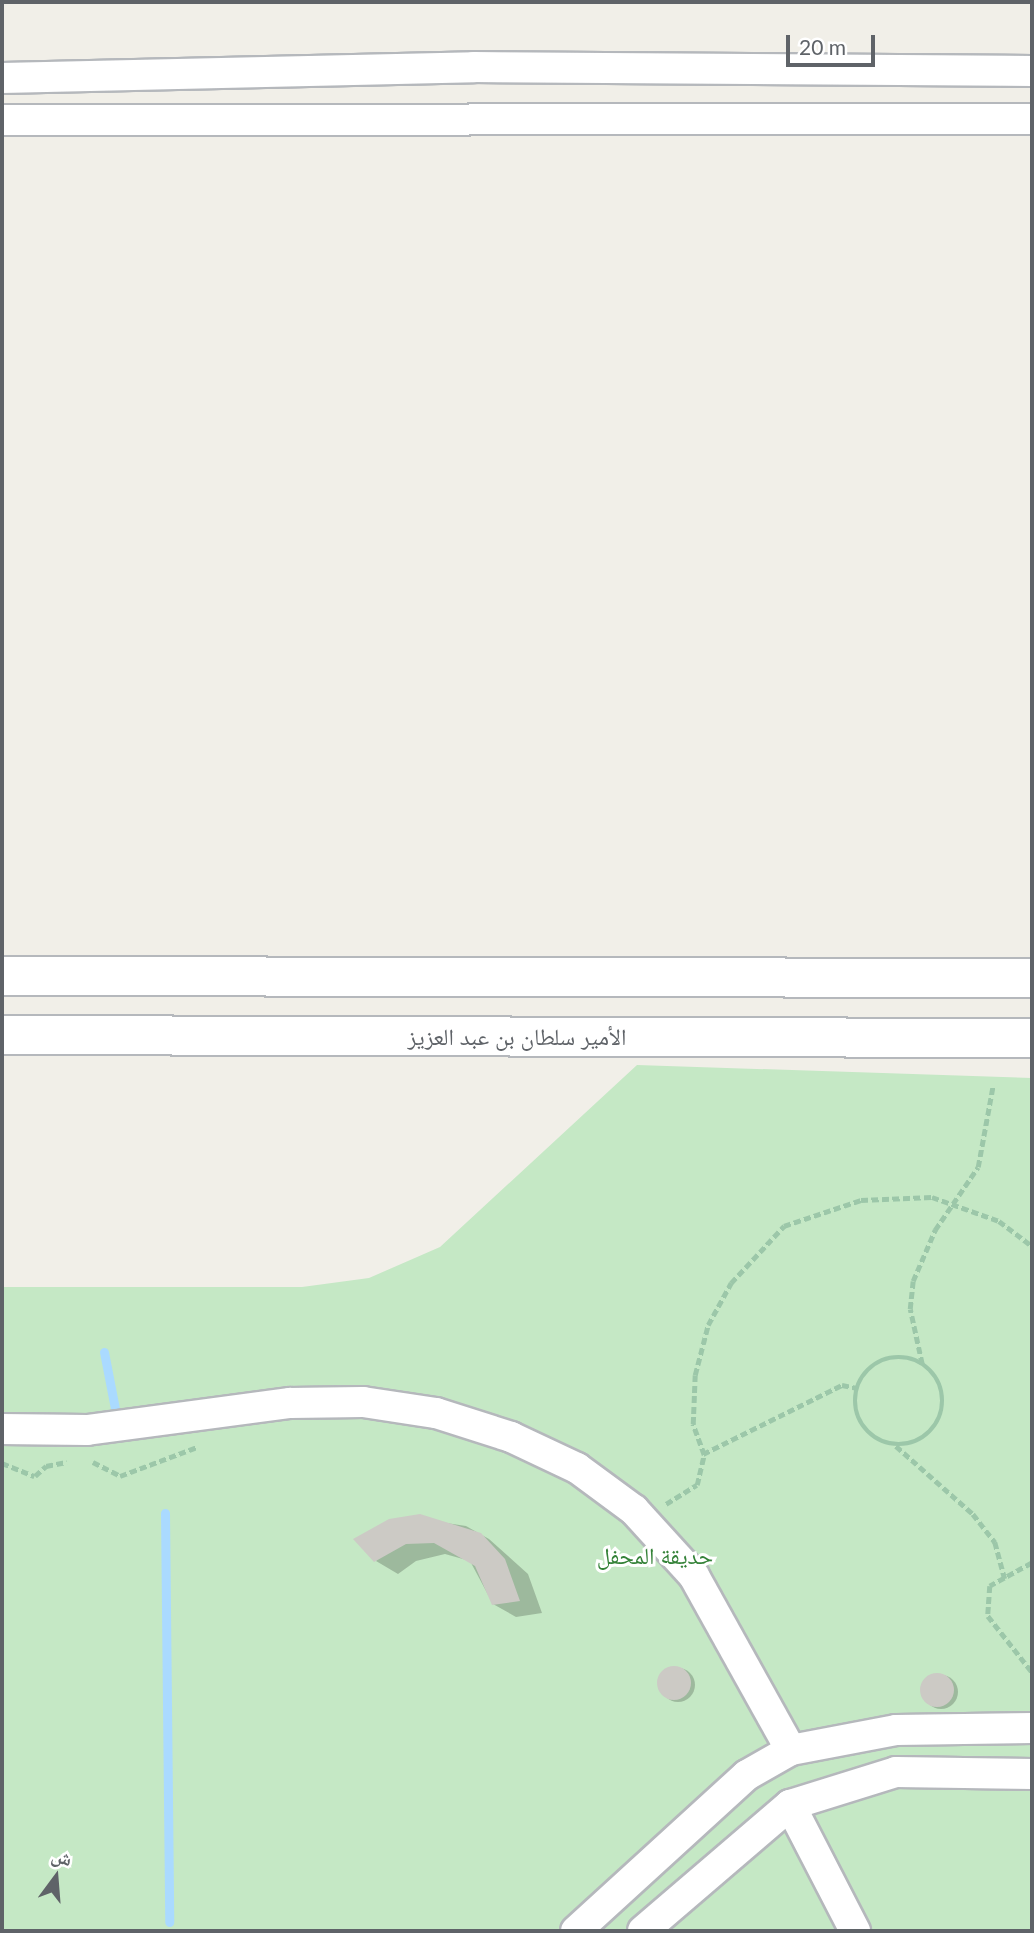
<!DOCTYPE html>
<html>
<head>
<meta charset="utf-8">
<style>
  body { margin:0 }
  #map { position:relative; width:1034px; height:1933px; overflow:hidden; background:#f1efe8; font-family:Lato,"Noto Naskh Arabic",sans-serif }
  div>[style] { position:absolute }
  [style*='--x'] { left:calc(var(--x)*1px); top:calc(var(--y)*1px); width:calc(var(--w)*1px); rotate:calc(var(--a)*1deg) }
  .green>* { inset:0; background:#c5e8c5 }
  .shadow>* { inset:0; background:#0003 }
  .round { border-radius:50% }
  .stream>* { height:9px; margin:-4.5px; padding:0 4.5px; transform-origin:4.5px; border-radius:4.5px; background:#aadaff }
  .building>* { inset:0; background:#cccac5 }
  .path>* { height:4.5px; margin-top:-2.25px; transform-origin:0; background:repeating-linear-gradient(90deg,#9cc7a9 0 7px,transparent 0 10.5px) }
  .path>.ring { margin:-2.25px; padding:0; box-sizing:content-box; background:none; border:4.5px solid #9cc7a9; border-radius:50% }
  .roads { filter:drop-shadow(2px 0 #b5b8bc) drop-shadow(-2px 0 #b5b8bc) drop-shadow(0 2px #b5b8bc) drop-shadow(0 -2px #b5b8bc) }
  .street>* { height:30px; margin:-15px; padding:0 15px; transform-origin:15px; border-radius:15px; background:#fff }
  .secondary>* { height:38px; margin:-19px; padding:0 19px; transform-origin:19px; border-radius:19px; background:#fff }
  span { translate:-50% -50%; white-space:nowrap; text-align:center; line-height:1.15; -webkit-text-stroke:6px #fff; paint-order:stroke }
  .street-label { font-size:23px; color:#5f6368 }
  .park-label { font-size:23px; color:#348238 }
  .frame { position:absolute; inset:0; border:4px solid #5f6368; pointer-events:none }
  .north { position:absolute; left:21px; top:1842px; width:70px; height:70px; -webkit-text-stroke:5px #fff; paint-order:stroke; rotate:16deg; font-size:19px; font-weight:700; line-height:28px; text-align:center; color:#5f6368 }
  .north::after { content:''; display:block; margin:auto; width:24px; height:32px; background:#5f6368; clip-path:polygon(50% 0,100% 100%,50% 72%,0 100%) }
  .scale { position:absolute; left:786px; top:35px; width:89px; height:32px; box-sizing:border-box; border:4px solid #5f6368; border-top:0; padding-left:9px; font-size:21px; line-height:24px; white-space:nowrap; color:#5f6368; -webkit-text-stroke:5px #fff; paint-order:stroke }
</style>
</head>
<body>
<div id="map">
  <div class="green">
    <div style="clip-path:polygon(637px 1065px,1032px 1078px,1032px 1931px,2px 1931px,2px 1287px,302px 1287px,369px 1278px,440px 1247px)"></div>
  </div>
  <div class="shadow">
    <div style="clip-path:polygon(407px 1517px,466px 1526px,489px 1539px,528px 1574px,542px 1613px,516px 1617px,493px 1604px,470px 1561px,445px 1554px,416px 1561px,398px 1574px,376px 1561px)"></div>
    <div class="round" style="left:661px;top:1668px;width:34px;height:34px"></div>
    <div class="round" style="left:924px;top:1675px;width:34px;height:34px"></div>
  </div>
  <div class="stream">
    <div style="--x:104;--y:1352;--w:68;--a:79"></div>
    <div style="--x:165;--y:1513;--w:409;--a:89.4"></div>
  </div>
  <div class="building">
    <div style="clip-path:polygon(420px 1514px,481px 1533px,505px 1559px,520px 1601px,492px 1605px,475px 1566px,434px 1543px,406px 1544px,374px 1562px,353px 1539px,389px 1519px)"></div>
    <div class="round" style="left:657px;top:1666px;width:34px;height:34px"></div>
    <div class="round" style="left:920px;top:1673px;width:34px;height:34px"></div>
  </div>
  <div class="path">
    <div class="ring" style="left:855px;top:1357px;width:83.5px;height:83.5px"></div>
    <div style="--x:922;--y:1364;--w:56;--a:-102.3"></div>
    <div style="--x:910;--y:1309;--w:28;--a:-84"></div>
    <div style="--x:913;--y:1281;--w:56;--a:-66.7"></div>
    <div style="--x:935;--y:1230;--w:76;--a:-55.7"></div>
    <div style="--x:978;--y:1167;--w:83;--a:-79.6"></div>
    <div style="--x:896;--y:1446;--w:103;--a:41.4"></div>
    <div style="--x:973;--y:1514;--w:36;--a:52"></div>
    <div style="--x:995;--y:1542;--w:38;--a:75"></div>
    <div style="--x:703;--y:1454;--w:155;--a:-26.4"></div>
    <div style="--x:842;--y:1385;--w:15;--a:11"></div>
    <div style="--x:93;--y:1462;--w:30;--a:27"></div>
    <div style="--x:120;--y:1476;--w:82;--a:-20.6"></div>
    <div style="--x:2;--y:1463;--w:35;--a:22"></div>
    <div style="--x:35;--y:1476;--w:15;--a:-42"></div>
    <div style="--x:46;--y:1466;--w:21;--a:-11"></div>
    <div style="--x:666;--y:1504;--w:36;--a:-32"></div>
    <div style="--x:697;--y:1485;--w:31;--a:-77"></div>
    <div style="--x:704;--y:1455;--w:33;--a:-110"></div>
    <div style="--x:693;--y:1424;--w:49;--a:-87.7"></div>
    <div style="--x:695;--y:1375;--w:52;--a:-75.4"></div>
    <div style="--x:708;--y:1325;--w:48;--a:-61.3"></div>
    <div style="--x:731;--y:1283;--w:78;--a:-47.1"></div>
    <div style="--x:784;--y:1226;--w:81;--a:-18.7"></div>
    <div style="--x:861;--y:1200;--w:71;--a:-2.4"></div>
    <div style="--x:932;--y:1197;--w:71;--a:19.7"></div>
    <div style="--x:999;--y:1221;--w:41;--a:37.1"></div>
    <div style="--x:1032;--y:1563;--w:48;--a:151.3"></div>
    <div style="--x:990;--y:1586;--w:30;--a:94"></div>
    <div style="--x:988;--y:1616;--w:71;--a:51.8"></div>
  </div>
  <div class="roads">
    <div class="street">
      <div style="--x:2;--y:78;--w:472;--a:-1.3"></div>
      <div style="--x:474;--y:67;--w:558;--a:0.41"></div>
      <div style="--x:2;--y:120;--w:1030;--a:-0.06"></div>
      <div style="--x:2;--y:1429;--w:85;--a:0.7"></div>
      <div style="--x:87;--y:1430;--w:205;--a:-7.6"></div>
      <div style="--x:290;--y:1403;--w:73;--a:-0.8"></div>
      <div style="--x:363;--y:1402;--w:74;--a:8.6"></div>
      <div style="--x:436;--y:1413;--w:79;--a:17.7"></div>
      <div style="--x:511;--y:1437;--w:73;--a:25.2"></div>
      <div style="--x:577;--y:1468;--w:71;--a:36.4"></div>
      <div style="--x:634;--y:1510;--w:89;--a:47.7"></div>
      <div style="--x:694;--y:1576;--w:199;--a:60.9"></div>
      <div style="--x:790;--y:1805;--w:142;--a:62.7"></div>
      <div style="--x:576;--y:1931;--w:231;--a:-42.4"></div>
      <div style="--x:747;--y:1775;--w:51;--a:-29.6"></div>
      <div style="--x:791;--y:1750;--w:107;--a:-10.8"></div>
      <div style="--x:896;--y:1730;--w:136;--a:-0.8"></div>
      <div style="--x:643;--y:1931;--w:194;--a:-40.6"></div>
      <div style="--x:790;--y:1805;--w:111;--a:-17.3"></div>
      <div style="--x:896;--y:1772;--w:136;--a:0.8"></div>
    </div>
    <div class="secondary">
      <div style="--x:2;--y:976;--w:1030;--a:0.11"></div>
      <div style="--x:2;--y:1035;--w:1030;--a:0.17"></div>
    </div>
  </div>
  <div class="street-label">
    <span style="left:517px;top:1036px">الأمير سلطان بن عبد العزيز</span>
  </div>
  <div class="park-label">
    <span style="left:655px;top:1555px">حديقة المحفل</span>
  </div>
  <div class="frame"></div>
  <div class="north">ش</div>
  <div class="scale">20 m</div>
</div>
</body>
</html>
